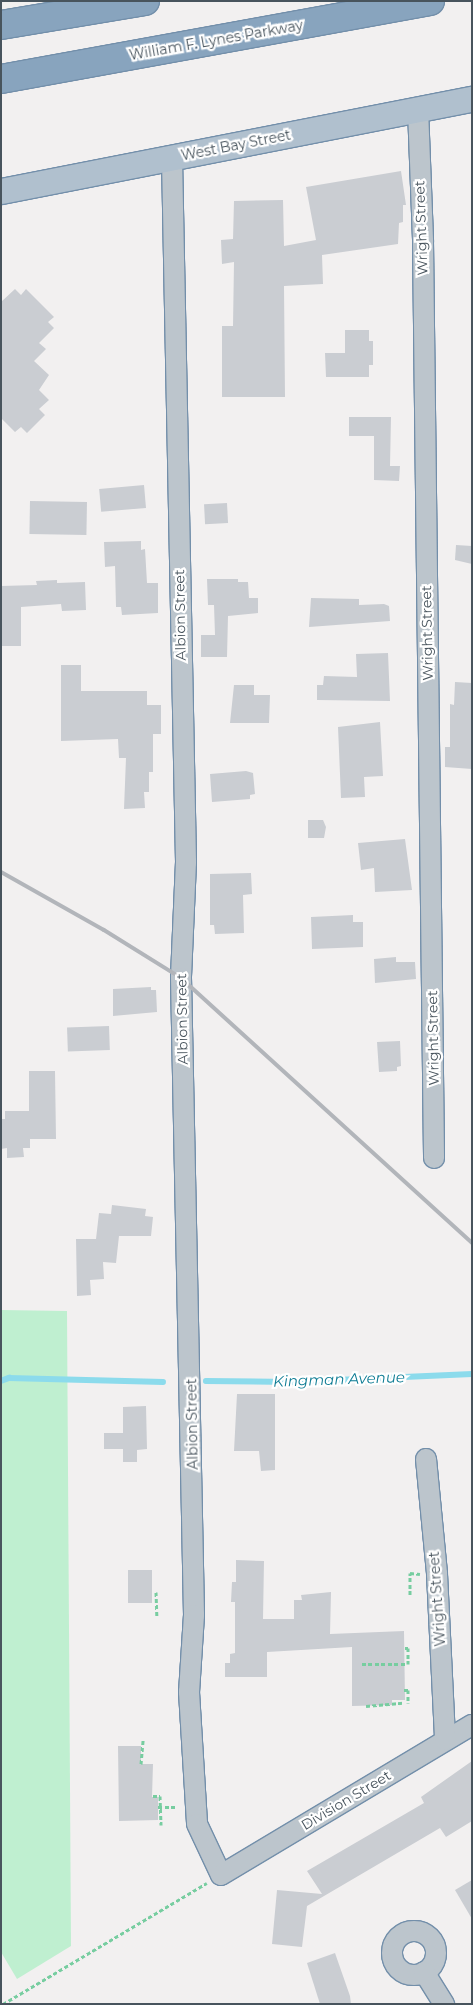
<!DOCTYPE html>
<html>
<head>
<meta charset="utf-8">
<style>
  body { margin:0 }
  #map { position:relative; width:473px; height:2005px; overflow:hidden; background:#f2f0f0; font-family:Montserrat,sans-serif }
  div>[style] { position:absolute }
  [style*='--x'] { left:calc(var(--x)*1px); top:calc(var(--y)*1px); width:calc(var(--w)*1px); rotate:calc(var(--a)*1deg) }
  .green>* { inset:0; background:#bfefd0 }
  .stream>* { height:5.5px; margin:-2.75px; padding:0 2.75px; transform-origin:2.75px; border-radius:2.75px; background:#8cdbec }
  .building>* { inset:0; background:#cacdd2; transform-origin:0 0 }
  .path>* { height:3px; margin-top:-1.5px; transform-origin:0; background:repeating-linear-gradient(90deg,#77cda0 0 4px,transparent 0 6.5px) }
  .roads { filter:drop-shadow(1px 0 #738faa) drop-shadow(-1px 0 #738faa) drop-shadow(0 1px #738faa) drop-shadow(0 -1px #738faa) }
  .minor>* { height:20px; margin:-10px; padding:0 10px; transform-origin:10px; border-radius:10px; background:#bcc5cc }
  .minor>.ring { margin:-10px; padding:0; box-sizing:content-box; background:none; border:20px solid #bcc5cc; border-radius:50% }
  .major>* { height:25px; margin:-12.5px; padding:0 12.5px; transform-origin:12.5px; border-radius:12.5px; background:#b0c0ce }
  .highway>* { height:28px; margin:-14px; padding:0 14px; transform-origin:14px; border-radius:14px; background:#88a4be }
  .rail>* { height:4px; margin:-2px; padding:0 2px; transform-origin:2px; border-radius:2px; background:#b2b5ba }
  span { translate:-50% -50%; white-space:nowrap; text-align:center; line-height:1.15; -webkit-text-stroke:4.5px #fff; paint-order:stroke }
  .street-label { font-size:14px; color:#48545d }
  .water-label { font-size:15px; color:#0e7c94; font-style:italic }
  .frame { position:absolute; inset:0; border:2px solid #48545d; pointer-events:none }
</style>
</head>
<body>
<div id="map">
  <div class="green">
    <div style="clip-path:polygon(1px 1310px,67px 1311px,71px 1946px,17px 1979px,1px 1952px)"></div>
  </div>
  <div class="stream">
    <div style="--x:1;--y:1381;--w:9;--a:-21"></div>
    <div style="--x:9;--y:1378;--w:154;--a:1.5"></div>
    <div style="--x:206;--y:1381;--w:85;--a:0.7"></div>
    <div style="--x:291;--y:1382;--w:181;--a:-2.5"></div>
  </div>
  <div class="building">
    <div style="clip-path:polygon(401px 171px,406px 205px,403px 205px,403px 222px,399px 223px,398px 244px,322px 255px,323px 284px,284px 286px,285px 397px,222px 397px,222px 326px,233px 326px,234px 262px,222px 264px,221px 240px,233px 239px,234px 201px,283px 200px,284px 246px,316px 240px,306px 187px)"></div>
    <div style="clip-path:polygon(15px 289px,21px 295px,26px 289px,54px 317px,48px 322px,54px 328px,39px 343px,46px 349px,34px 361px,49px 375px,39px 390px,49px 400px,39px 409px,45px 415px,27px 433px,21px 427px,15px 432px,1px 418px,1px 302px)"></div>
    <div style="clip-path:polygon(345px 330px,369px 330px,369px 341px,373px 341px,373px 365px,369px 365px,369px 377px,326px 377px,325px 353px,345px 353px)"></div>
    <div style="clip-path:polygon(349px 417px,391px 417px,390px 466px,400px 466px,399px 481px,374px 480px,374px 436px,349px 436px)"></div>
    <div style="left:144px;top:485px;width:23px;height:45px;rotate:85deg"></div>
    <div style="left:30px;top:501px;width:57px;height:33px;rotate:1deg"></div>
    <div style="left:227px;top:503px;width:20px;height:23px;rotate:87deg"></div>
    <div style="clip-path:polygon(141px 541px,141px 550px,145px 549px,147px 583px,158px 583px,158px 613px,122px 615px,121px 607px,116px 607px,115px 566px,105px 567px,104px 542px)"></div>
    <div style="clip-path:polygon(456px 545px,472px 546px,472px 564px,455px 560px)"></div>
    <div style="clip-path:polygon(207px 579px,238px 579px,238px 582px,248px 582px,249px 598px,258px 598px,258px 613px,228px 616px,227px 657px,201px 657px,201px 635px,215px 635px,214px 605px,208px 605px)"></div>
    <div style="clip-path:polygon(57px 580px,57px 583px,85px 582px,86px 610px,62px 611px,61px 604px,21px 607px,21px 646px,1px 646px,1px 586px,37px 585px,36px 581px)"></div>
    <div style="clip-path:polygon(311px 598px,359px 599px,359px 605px,384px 604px,389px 606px,390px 621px,309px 627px)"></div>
    <div style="clip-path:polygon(388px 653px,390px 701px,317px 700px,317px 685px,323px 685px,324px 676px,357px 677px,356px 654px)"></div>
    <div style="clip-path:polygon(61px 665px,81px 665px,81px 691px,147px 691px,147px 705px,161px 705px,161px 734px,153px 734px,153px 772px,149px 772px,149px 792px,144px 792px,145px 808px,124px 809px,126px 758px,119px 758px,118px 739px,61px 741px)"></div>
    <div style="clip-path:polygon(455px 682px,472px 683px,472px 769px,445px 767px,445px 747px,450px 747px,450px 704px,454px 705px)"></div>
    <div style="clip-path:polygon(234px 685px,254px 685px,254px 695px,270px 695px,269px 723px,230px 723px)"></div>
    <div style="clip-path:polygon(380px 722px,383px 776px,364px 777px,365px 797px,341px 798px,338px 727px)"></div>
    <div style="clip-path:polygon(246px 771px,253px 773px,255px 794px,250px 795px,250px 799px,212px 802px,210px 774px)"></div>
    <div style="clip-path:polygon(308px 820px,323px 820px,326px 827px,324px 838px,308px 838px)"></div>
    <div style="clip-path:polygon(405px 839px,412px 890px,375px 892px,374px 868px,361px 870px,358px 843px)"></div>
    <div style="clip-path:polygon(251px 873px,252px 894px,243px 895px,244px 933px,215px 934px,214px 925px,210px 925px,210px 874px)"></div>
    <div style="clip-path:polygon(353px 915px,353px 922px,363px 922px,363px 947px,312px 949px,311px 917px)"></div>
    <div style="clip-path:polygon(396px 957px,396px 962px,415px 962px,416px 979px,375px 983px,374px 959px)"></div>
    <div style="clip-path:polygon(151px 987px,151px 990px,156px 990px,157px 1012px,113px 1016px,113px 989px)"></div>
    <div style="left:109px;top:1026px;width:24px;height:42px;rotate:88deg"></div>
    <div style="clip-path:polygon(400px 1041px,401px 1066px,397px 1067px,397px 1071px,379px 1072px,377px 1042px)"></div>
    <div style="clip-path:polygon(29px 1071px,55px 1071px,56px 1139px,30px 1139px,30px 1148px,23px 1148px,24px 1157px,7px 1158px,7px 1148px,1px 1149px,1px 1119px,5px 1119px,5px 1111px,29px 1111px)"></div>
    <div style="clip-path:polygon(112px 1205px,146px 1209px,145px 1216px,153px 1217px,151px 1236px,119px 1236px,116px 1263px,103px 1262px,104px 1279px,90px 1280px,91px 1295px,77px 1296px,76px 1239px,96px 1239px,99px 1213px,111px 1214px)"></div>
    <div style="clip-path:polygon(237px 1394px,275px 1394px,275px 1470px,261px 1471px,259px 1451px,234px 1451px)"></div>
    <div style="clip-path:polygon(146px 1406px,147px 1449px,137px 1450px,137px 1462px,123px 1462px,123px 1449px,104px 1449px,104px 1433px,123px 1433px,123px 1407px)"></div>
    <div style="clip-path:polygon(236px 1560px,264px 1561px,263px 1619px,294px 1619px,294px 1600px,302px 1600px,301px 1595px,331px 1592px,330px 1634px,404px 1631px,405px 1700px,392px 1700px,392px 1705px,352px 1706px,352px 1647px,267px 1652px,267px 1677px,225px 1677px,225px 1663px,230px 1663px,230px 1654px,235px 1653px,235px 1602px,231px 1602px,232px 1582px,236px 1582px)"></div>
    <div style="left:128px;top:1570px;width:24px;height:33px"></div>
    <div style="clip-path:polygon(118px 1746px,141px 1746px,141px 1764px,153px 1764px,152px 1797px,158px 1797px,158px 1820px,119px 1821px)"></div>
    <div style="clip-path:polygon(472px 1761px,472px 1821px,446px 1837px,440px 1828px,307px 1906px,302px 1947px,272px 1944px,277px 1890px,322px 1894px,307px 1871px,424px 1803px,421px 1797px)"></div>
    <div style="clip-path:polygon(472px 1880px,472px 1919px,455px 1890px)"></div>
    <div style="clip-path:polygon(335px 1953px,350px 1996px,351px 2004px,320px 2004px,307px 1963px)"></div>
  </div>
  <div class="path">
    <div style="--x:156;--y:1592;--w:25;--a:88"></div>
    <div style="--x:410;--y:1595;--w:22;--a:-90"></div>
    <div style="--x:410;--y:1573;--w:10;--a:6"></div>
    <div style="--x:405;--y:1648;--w:3;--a:0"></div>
    <div style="--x:408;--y:1648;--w:16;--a:90"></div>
    <div style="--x:362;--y:1664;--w:43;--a:0"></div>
    <div style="--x:404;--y:1690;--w:4;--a:0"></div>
    <div style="--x:408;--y:1690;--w:13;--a:90"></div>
    <div style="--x:366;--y:1706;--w:37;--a:-5"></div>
    <div style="--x:141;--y:1764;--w:25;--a:-85"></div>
    <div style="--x:153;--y:1796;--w:7;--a:0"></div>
    <div style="--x:160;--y:1796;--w:29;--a:88"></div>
    <div style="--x:158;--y:1807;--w:19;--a:0"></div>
    <div style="--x:3;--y:2004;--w:237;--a:-30.7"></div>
  </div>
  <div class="roads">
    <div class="minor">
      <div style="--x:418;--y:109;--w:133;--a:87.8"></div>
      <div style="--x:423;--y:242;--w:916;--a:89.31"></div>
      <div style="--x:172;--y:158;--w:704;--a:88.86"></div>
      <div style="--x:186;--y:862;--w:116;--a:92.5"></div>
      <div style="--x:181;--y:978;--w:637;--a:88.83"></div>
      <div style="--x:194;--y:1615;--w:77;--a:93.7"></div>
      <div style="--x:189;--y:1692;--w:132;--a:86.5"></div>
      <div style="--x:197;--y:1824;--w:56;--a:64.8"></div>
      <div style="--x:221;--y:1875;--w:292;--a:-30.9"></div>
      <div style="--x:426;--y:1459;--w:116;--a:84.5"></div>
      <div style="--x:437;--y:1574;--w:166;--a:87.2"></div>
      <div class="ring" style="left:392px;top:1931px;width:24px;height:24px"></div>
      <div style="--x:424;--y:1972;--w:38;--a:58"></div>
    </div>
    <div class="major">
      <div style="--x:1;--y:191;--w:480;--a:-11.1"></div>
    </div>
    <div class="highway">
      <div style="--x:1;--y:25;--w:146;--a:-9.5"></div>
      <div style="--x:1;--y:79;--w:436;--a:-10.3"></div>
    </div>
  </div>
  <div class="rail">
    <div style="--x:1;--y:872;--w:118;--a:29.4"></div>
    <div style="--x:104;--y:930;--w:91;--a:31.9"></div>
    <div style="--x:181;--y:978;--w:394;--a:42.3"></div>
  </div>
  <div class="street-label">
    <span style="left:216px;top:40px;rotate:-10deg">William F. Lynes Parkway</span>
    <span style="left:236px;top:145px;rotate:-11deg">West Bay Street</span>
    <span style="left:421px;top:228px;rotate:-92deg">Wright Street</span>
    <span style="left:180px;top:615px;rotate:-91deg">Albion Street</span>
    <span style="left:427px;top:633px;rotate:-91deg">Wright Street</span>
    <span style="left:182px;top:1019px;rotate:-91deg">Albion Street</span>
    <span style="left:433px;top:1038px;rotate:-91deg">Wright Street</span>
    <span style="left:192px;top:1424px;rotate:-91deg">Albion Street</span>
    <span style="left:437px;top:1599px;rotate:-94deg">Wright Street</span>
    <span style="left:346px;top:1800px;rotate:-31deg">Division Street</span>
  </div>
  <div class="water-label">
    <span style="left:339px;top:1379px;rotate:-2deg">Kingman Avenue</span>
  </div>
  <div class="frame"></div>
</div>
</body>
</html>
